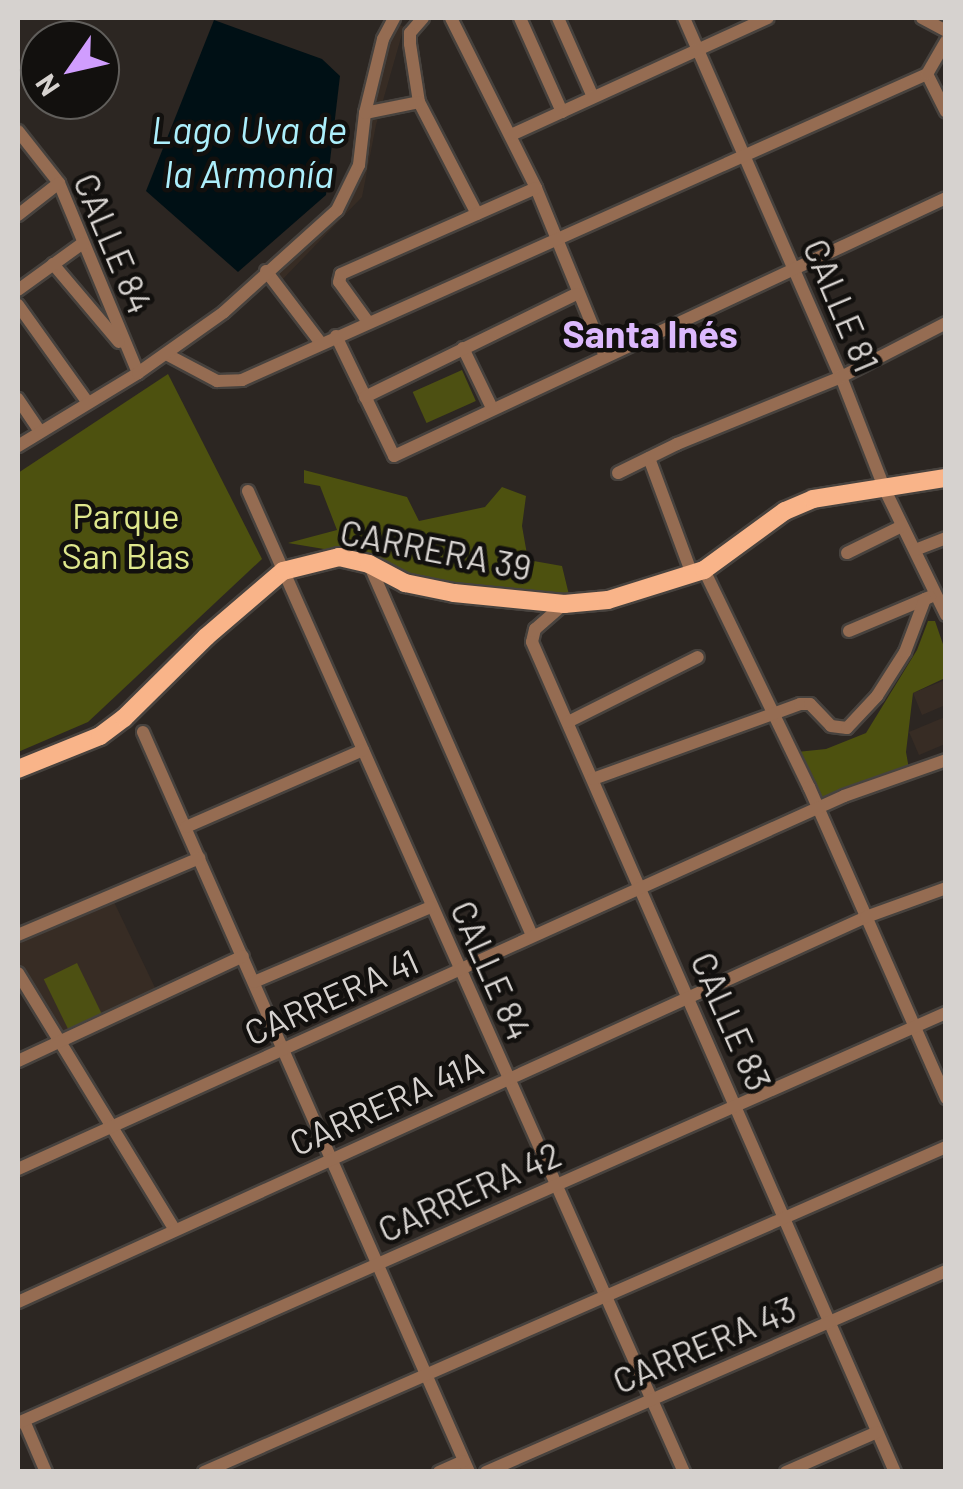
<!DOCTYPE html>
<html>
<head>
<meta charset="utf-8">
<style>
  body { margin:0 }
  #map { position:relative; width:963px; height:1489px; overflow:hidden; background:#2c2622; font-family:Barlow,sans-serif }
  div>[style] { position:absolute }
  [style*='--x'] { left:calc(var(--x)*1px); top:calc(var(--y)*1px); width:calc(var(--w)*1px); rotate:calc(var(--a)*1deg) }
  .built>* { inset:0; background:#372c24 }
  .green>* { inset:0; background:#4d5012; transform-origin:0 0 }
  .forest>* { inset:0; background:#4d510f }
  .water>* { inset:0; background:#001015 }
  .roads { filter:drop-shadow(2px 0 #47423e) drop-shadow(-2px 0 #47423e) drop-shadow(0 2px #47423e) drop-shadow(0 -2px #47423e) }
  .minor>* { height:12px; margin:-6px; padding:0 6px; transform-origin:6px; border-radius:6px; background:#956c52 }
  .major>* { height:18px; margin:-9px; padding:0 9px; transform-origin:9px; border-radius:9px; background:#f9b489 }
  span { translate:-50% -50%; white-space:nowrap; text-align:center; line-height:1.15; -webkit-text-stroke:9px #12100e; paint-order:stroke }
  .street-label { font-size:35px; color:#d6d2cf }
  .park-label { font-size:35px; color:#dfe78c }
  .water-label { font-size:38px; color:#aceffc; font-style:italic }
  .neighbourhood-label { font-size:38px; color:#dcb9fd; font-weight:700 }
  .frame { position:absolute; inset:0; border:20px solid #d6d2cf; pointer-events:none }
  .north { position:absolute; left:20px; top:20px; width:100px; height:100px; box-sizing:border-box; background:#12100e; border:2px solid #605e5b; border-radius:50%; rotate:236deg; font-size:28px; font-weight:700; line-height:40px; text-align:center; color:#d6d2cf }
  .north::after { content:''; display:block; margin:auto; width:35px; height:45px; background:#d09dfe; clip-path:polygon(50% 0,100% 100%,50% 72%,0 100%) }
</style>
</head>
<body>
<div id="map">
  <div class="built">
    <div style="clip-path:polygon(396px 23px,404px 27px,376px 125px,362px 197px,281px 281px,275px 273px,344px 210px,355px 189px,364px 167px,369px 117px,384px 53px)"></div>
    <div style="clip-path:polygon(945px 680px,945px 711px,943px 706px,922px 715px,913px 693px)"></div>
    <div style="clip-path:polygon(945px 717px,945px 744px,919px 755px,909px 732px)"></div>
    <div style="clip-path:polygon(114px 902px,158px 994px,62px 1034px,18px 962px,18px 943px)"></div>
  </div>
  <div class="green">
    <div style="left:462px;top:370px;width:34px;height:54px;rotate:66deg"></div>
    <div style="left:77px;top:963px;width:58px;height:37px;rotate:64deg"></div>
  </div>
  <div class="forest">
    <div style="clip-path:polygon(168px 374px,262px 559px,88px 722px,18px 752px,18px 473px)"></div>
    <div style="clip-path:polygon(304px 470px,407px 497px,419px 521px,485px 507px,502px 487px,526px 496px,522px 526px,528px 560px,562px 566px,570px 599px,412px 577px,336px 551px,288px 543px,337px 530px,320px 486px,304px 483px)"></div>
    <div style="clip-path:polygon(928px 621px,935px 621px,945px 650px,945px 678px,913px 693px,906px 752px,909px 769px,820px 802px,797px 752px,826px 749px,866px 733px,917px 650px)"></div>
  </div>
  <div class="water">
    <div style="clip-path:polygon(214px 20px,322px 59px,340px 76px,326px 195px,238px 272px,146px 191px)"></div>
  </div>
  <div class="roads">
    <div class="minor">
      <div style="--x:423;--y:18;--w:20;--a:131"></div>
      <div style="--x:410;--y:33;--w:11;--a:90"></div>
      <div style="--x:410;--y:44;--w:59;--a:81.2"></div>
      <div style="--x:419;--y:102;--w:126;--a:62.6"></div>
      <div style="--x:451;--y:18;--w:190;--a:63.4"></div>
      <div style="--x:536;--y:188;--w:182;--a:67.7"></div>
      <div style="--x:520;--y:18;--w:103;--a:65.9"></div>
      <div style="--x:558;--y:18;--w:86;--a:66.1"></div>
      <div style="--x:684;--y:18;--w:392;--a:66.4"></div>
      <div style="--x:841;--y:377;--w:121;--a:68.7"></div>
      <div style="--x:885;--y:490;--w:139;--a:64"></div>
      <div style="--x:922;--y:18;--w:27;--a:28"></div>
      <div style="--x:927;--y:74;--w:42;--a:63.4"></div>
      <div style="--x:365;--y:113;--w:55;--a:-11.5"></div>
      <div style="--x:18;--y:131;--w:66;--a:51.7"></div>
      <div style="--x:59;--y:183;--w:206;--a:67.4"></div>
      <div style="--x:511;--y:135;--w:282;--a:-24.5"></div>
      <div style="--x:18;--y:215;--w:52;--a:-38"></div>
      <div style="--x:53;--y:264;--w:102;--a:49.8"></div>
      <div style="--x:266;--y:271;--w:89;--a:52.7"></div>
      <div style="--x:18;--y:290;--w:80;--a:-35.9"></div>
      <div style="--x:18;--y:305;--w:117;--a:54.4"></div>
      <div style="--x:368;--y:322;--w:49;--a:-125.9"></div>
      <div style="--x:339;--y:282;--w:8;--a:-76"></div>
      <div style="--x:341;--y:274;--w:213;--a:-23.8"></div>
      <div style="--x:336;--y:336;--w:133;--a:64.2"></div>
      <div style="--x:394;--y:456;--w:609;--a:-25.05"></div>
      <div style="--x:463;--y:348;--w:67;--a:64.2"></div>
      <div style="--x:166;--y:354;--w:58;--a:27.9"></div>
      <div style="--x:217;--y:381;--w:25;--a:-2"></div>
      <div style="--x:242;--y:380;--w:750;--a:-24.07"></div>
      <div style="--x:927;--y:74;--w:38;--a:-60"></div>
      <div style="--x:365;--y:397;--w:235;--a:-26"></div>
      <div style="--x:18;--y:399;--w:37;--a:56"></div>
      <div style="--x:18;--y:446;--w:140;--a:-31.3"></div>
      <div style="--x:138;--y:373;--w:105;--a:-35.3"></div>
      <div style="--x:224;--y:312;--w:152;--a:-42.1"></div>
      <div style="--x:337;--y:210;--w:50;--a:-63.9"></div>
      <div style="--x:359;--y:165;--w:52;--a:-83.4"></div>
      <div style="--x:365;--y:113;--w:76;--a:-76.3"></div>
      <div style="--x:383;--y:39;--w:24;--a:-62"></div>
      <div style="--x:649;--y:458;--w:124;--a:69.7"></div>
      <div style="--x:618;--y:473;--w:66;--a:-26.2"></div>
      <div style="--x:677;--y:444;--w:177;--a:-22.2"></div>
      <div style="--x:841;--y:377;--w:118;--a:-27.2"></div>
      <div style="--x:248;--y:491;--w:1074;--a:66.04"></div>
      <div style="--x:915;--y:550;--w:33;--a:-21"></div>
      <div style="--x:847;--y:553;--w:61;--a:-26.1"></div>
      <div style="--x:369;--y:564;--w:406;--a:66.3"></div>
      <div style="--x:704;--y:570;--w:241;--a:64.2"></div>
      <div style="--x:809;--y:787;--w:340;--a:66.2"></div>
      <div style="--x:564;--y:604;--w:38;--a:139"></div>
      <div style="--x:535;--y:629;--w:13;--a:103"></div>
      <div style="--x:532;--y:642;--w:906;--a:66.38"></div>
      <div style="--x:849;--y:631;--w:88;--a:-22.8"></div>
      <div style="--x:568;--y:722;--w:145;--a:-26.6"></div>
      <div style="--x:143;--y:732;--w:809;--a:66.22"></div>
      <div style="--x:593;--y:779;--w:220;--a:-19.9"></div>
      <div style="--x:800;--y:704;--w:10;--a:0"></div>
      <div style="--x:810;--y:704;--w:30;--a:46"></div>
      <div style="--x:831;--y:726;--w:16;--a:7"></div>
      <div style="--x:847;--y:728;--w:44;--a:-46.8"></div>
      <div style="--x:877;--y:696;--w:52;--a:-57.5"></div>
      <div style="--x:905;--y:652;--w:57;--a:-69.3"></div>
      <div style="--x:186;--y:827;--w:193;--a:-23.5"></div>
      <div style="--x:18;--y:935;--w:197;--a:-23"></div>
      <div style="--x:18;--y:973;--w:301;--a:58.6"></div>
      <div style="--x:254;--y:982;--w:192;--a:-23"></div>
      <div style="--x:18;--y:1061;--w:248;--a:-25"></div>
      <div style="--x:18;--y:1169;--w:906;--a:-24.3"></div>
      <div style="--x:844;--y:796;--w:108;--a:-19.4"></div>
      <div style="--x:18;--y:1302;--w:931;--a:-24.42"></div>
      <div style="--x:866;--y:917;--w:85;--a:-19.9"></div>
      <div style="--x:24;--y:1421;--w:56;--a:66.7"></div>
      <div style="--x:18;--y:1423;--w:1015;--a:-23.84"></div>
      <div style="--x:204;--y:1472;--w:810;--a:-23.65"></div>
      <div style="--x:439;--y:1472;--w:27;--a:-24"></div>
      <div style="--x:486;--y:1472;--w:502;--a:-23.6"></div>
      <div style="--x:786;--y:1472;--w:99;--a:-23.7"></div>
    </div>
    <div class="major">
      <div style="--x:18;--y:769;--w:88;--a:-21.9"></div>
      <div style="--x:100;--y:736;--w:30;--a:-37"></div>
      <div style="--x:124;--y:718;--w:115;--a:-44.6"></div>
      <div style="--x:206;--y:637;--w:101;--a:-40.6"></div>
      <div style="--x:283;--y:571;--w:58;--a:-14"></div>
      <div style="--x:339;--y:557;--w:31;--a:13"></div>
      <div style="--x:369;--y:564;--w:41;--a:27.8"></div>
      <div style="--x:405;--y:583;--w:50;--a:11.5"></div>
      <div style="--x:454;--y:593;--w:111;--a:5.7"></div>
      <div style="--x:564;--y:604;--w:44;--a:-5.2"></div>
      <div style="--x:608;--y:600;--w:101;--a:-17.4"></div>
      <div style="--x:704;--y:570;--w:100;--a:-36.1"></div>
      <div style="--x:785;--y:511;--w:30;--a:-23"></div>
      <div style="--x:813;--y:499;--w:135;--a:-9"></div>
    </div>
  </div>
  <div class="street-label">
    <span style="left:114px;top:243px;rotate:67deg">CALLE 84</span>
    <span style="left:842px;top:305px;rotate:67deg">CALLE 81</span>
    <span style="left:436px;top:549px;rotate:11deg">CARRERA 39</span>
    <span style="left:492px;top:970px;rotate:66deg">CALLE 84</span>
    <span style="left:331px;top:996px;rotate:-24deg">CARRERA 41</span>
    <span style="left:732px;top:1021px;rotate:66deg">CALLE 83</span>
    <span style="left:386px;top:1102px;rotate:-24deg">CARRERA 41A</span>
    <span style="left:469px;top:1191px;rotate:-24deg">CARRERA 42</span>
    <span style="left:704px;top:1344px;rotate:-23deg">CARRERA 43</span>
  </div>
  <div class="park-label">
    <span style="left:126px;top:535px">Parque<br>San Blas</span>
  </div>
  <div class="water-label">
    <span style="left:249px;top:152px">Lago Uva de<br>la Armonía</span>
  </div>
  <div class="neighbourhood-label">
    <span style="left:650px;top:334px">Santa Inés</span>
  </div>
  <div class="frame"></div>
  <div class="north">N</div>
</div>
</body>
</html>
